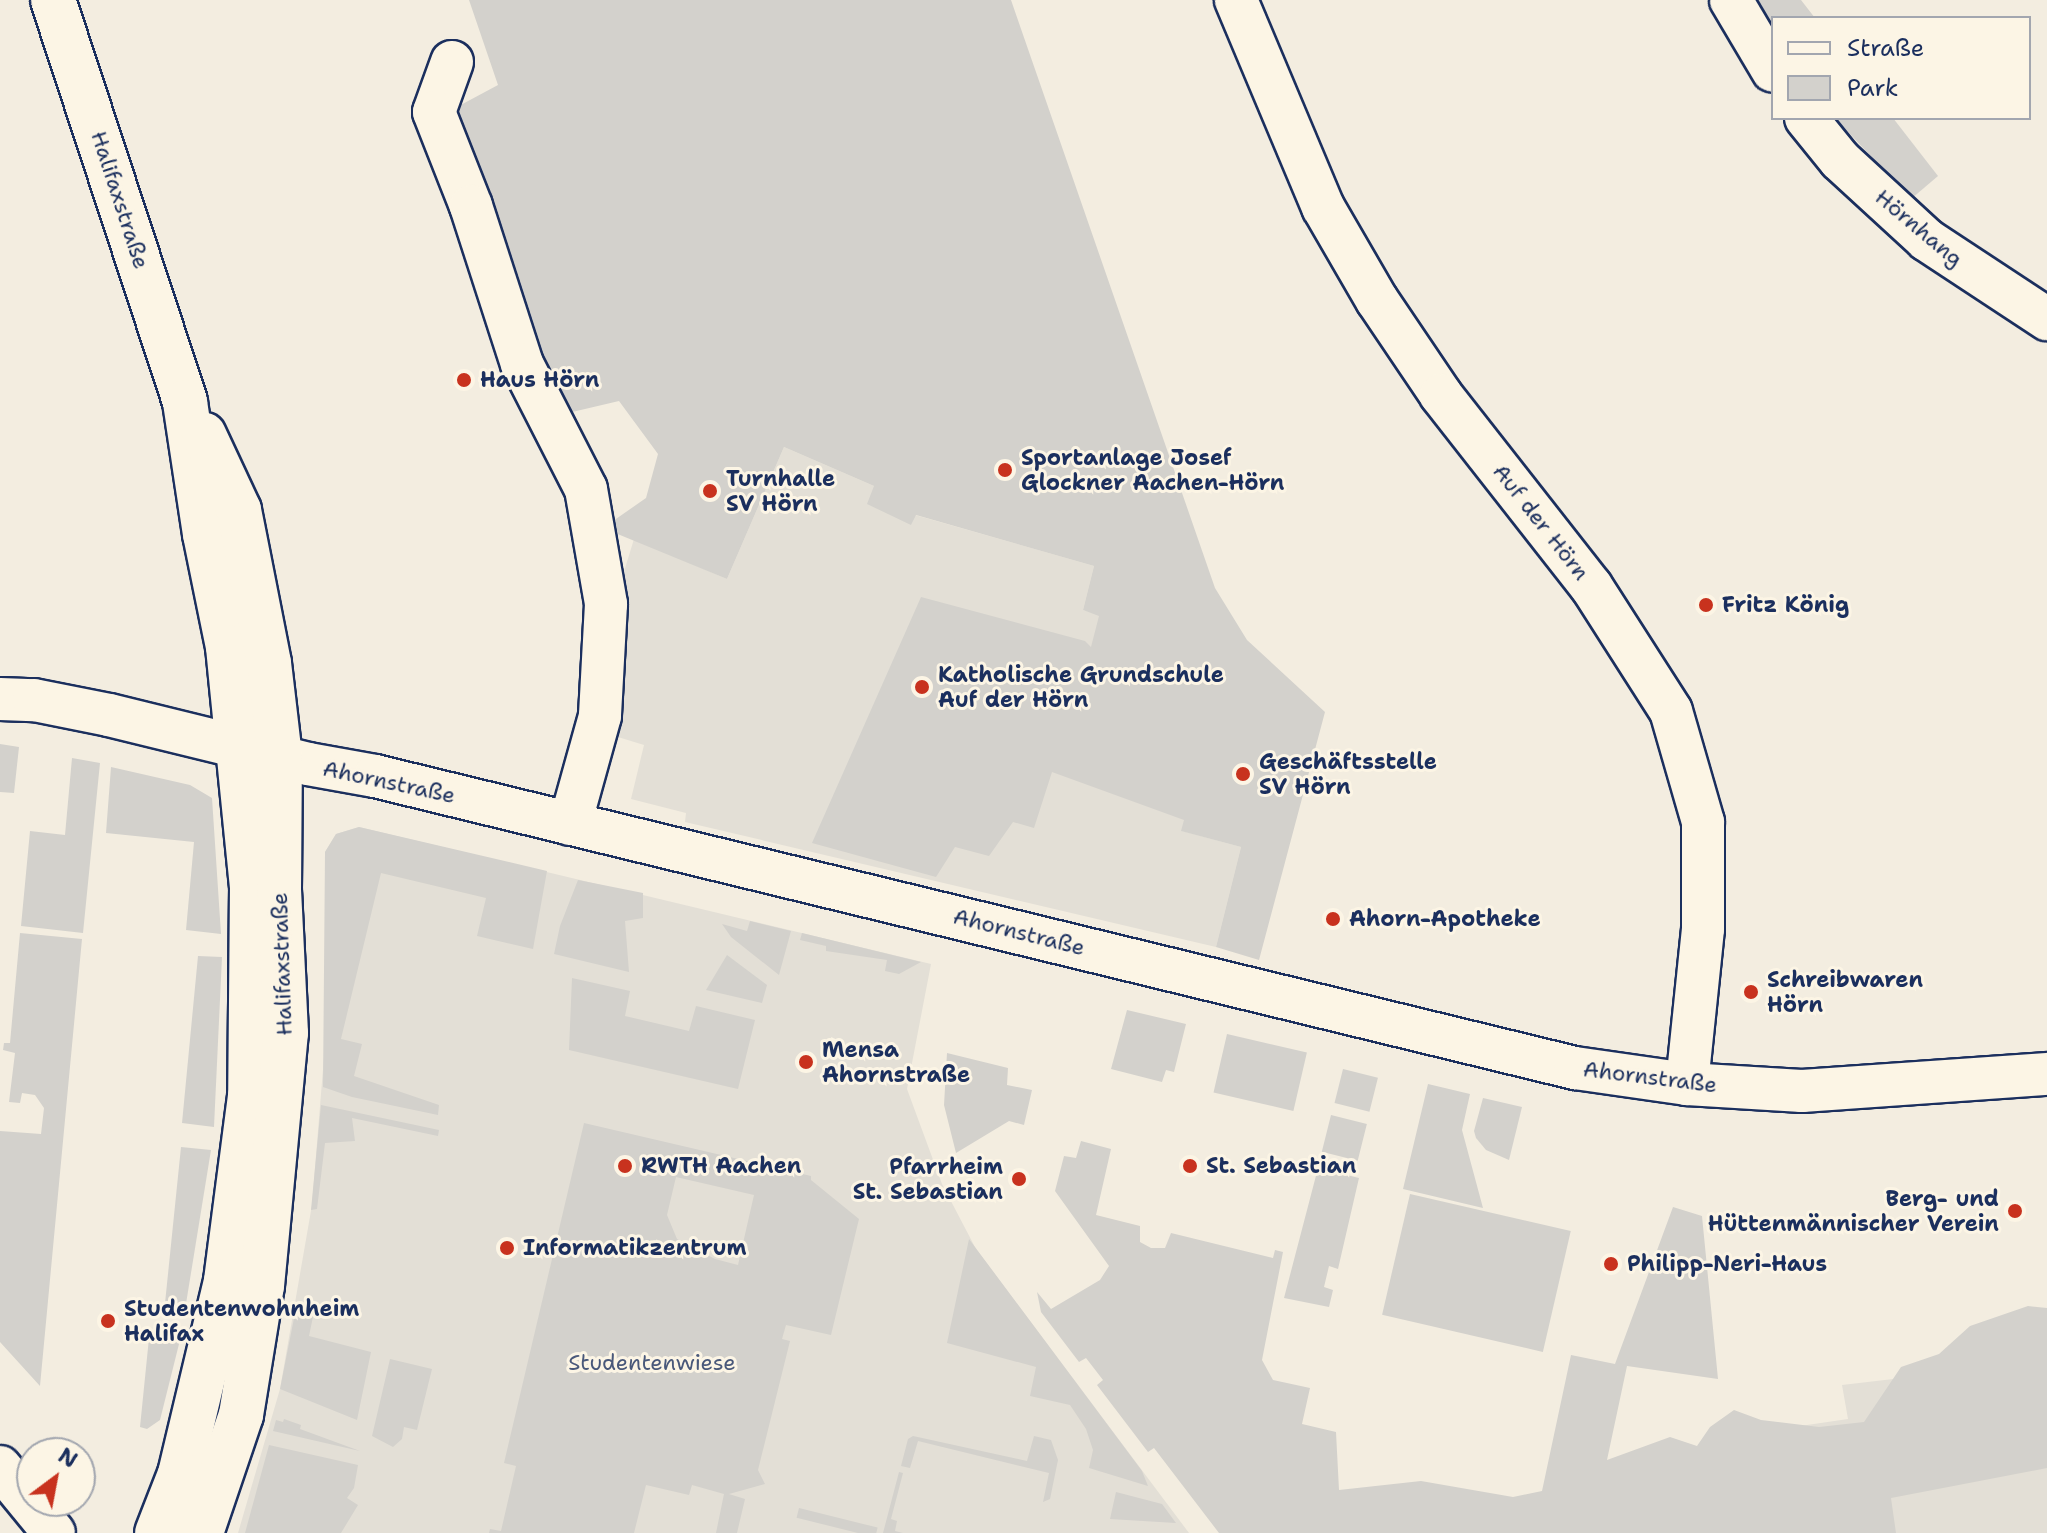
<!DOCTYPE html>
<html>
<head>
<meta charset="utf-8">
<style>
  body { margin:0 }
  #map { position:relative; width:2047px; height:1533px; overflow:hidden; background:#f3ede0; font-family:"Shantell Sans",sans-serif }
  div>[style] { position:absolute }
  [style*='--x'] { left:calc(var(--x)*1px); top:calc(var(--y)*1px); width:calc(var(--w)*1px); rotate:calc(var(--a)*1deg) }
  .built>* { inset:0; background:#e3dfd6 }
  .green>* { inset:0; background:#d3d1cc; transform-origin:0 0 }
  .roads { filter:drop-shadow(2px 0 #1b2f5e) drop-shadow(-2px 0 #1b2f5e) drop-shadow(0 2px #1b2f5e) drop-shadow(0 -2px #1b2f5e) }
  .minor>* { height:42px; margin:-21px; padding:0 21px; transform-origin:21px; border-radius:21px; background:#fcf5e5 }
  .major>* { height:44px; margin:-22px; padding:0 22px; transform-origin:22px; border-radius:22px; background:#fcf5e5 }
  .dots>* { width:22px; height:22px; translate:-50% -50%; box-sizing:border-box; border:4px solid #fcf5e5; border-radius:50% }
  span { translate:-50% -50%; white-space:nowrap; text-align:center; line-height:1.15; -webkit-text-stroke:6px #fcf5e5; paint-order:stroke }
  .street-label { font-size:22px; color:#1b2f5e }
  .poi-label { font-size:22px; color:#1b2f5e; font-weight:700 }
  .left { translate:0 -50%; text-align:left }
  .right { translate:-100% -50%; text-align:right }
  .park-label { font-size:22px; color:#49587a }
  .legend { position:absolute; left:1771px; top:16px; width:260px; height:104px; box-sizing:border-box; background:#fcf5e5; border:2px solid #a2a6af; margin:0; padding:10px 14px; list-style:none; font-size:24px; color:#1b2f5e }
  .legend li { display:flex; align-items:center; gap:16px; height:40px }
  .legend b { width:40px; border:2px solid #a2a6af }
  .north { position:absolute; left:16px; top:1437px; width:80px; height:80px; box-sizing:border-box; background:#fcf5e5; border:2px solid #a2a6af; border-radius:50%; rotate:32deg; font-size:22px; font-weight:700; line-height:32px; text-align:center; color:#1b2f5e }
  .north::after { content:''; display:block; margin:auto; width:28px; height:36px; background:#c8321e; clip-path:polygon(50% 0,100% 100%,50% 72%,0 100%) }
</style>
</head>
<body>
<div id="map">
  <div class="built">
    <div style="clip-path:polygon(784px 447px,874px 486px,911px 524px,915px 515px,1094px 566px,1083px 610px,1133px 625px,1233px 666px,1182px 831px,1241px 847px,1216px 947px,685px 822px,686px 813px,631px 799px,644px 745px,618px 737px,622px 714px,618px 708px,619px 588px,634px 539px,727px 579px)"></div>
    <div style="clip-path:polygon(359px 827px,931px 964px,907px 1089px,942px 1184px,976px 1249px,1189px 1533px,238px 1533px,280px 1389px,312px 1205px,326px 1032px,325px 852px,336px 834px)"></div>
    <div style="clip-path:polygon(2047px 1361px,2047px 1533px,1727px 1533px,1760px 1432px,1848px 1419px,1842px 1385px)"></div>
  </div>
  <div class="green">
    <div style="clip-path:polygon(469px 0,1011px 0,1215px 588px,1247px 640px,1325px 712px,1259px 960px,1216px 947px,1241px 847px,1181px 831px,1184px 820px,1052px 772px,1034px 828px,1013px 822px,989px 856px,955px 847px,936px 877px,812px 843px,921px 597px,1085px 641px,1091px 647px,1099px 616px,1083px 610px,1094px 566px,916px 515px,911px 525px,867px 504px,874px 486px,784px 447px,727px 579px,603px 528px,646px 498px,658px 454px,619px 401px,568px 413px,504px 290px,442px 115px,498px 85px)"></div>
    <div style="clip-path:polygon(1754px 0,1801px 0,1815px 18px,1773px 18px,1773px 33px)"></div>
    <div style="clip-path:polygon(1835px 118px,1893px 118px,1938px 176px,1911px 199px)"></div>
    <div style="clip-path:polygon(0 744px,19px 747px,14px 793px,0 792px)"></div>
    <div style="clip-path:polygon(72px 758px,100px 763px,83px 933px,21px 926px,30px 831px,65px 835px)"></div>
    <div style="clip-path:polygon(111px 767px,190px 785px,212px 798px,221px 934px,186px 930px,194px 842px,106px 833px)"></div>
    <div style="clip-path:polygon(359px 827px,547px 871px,533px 949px,477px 936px,486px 898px,381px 873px,341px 1039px,362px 1044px,354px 1076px,439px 1105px,438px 1115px,352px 1097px,323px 1087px,325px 852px,336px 834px)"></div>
    <div style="clip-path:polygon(578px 880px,643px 893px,643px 918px,625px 921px,629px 972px,554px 954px,560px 926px)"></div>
    <div style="clip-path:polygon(750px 921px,791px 931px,779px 975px,731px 937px,722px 924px,747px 931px)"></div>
    <div style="clip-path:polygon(20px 933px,82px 939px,40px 1386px,0 1342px,0 1131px,41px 1134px,44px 1108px,35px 1095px,22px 1093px,20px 1103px,9px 1102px,15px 1053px,3px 1050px,4px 1043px,10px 1043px)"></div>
    <div style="clip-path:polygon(802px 933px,921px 962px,899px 974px,885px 971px,887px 960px,826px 951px,826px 946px,800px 940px)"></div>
    <div style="clip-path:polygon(727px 955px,767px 985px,762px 1003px,706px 990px)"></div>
    <div style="clip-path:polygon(198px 956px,222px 957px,214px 1127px,182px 1123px)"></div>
    <div style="clip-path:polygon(572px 978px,630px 991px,625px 1016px,689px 1031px,696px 1006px,755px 1020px,738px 1089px,569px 1050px)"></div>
    <div style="clip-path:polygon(1127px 1010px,1186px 1024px,1174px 1072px,1166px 1070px,1162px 1082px,1111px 1069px)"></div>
    <div style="left:1227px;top:1034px;width:82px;height:60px;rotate:13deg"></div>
    <div style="clip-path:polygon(947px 1053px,1008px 1068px,1007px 1085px,1032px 1090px,1024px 1125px,1009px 1121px,956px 1153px,944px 1105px)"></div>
    <div style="left:1343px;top:1069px;width:36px;height:35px;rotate:14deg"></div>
    <div style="clip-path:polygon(1428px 1084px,1470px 1094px,1462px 1130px,1483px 1208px,1403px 1189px)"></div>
    <div style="clip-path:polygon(1483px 1098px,1522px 1107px,1509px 1160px,1486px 1150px,1476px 1138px,1474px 1131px)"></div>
    <div style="clip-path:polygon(321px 1105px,439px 1130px,438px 1136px,352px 1118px,355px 1141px,325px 1143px,317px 1209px,311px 1210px)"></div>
    <div style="left:1331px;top:1115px;width:37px;height:38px;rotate:14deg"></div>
    <div style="clip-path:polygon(evenodd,584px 1123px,811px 1176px,811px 1180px,859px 1219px,831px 1335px,786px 1325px,782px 1339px,790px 1341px,758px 1470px,765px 1484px,729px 1494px,745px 1499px,737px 1533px,716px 1533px,724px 1494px,692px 1485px,689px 1495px,646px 1485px,634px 1533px,489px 1533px,490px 1529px,501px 1531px,516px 1466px,504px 1463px,584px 1123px,676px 1177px,754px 1195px,738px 1265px,715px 1259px,677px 1239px,667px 1215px,676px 1177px)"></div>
    <div style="clip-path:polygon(1081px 1141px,1111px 1149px,1096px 1215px,1140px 1226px,1140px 1242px,1151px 1248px,1165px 1248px,1171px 1233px,1273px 1258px,1275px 1250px,1283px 1252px,1262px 1360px,1273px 1380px,1310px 1388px,1302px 1424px,1336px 1432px,1339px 1490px,1421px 1481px,1513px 1497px,1542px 1491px,1571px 1355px,1615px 1364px,1673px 1207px,1702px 1216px,1718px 1379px,1627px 1366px,1607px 1460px,1670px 1437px,1697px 1446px,1710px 1427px,1734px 1410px,1761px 1420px,1819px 1427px,1864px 1422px,1901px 1367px,1939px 1354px,1970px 1326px,2028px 1306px,2047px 1308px,2047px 1468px,1891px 1498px,1896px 1533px,1219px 1533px,1154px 1448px,1148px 1452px,1097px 1385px,1103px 1380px,1086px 1358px,1079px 1362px,1041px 1312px,1037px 1292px,1051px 1309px,1100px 1280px,1109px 1266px,1055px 1191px,1064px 1156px,1076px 1158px)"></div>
    <div style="clip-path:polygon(181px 1147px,211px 1150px,184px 1316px,164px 1313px)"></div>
    <div style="clip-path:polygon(1318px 1168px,1359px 1178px,1338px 1269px,1329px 1266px,1324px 1287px,1333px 1290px,1329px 1307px,1284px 1298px)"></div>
    <div style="left:1410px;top:1194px;width:165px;height:124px;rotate:13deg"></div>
    <div style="clip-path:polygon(969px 1239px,1142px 1471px,1148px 1486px,1089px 1468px,1093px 1450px,1086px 1429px,1070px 1405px,1030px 1396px,1036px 1367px,947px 1343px)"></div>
    <div style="clip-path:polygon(296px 1308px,314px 1312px,309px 1336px,371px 1352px,357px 1420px,280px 1389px)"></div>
    <div style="clip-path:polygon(149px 1338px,180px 1340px,160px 1420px,147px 1429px,140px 1427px)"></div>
    <div style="clip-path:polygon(390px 1359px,432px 1369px,417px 1430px,404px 1427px,402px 1439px,393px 1447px,372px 1436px)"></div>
    <div style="clip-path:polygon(284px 1419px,301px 1425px,300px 1429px,360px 1451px,273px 1431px,276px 1420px,283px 1422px)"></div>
    <div style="clip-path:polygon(913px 1436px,1027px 1461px,1034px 1436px,1051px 1440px,1058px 1460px,1050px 1499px,1043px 1502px,1049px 1473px,918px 1441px,910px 1468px,901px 1466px,908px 1439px)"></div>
    <div style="clip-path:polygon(269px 1445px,358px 1465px,354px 1488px,347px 1498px,358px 1505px,341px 1533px,245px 1533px)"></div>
    <div style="clip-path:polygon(899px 1472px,903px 1473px,891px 1519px,897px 1521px,895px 1531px,903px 1533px,883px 1533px)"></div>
    <div style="clip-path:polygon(1116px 1492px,1162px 1504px,1176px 1523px,1110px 1519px)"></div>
    <div style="left:799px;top:1508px;width:81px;height:10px;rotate:14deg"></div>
  </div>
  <div class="roads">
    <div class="minor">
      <div style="--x:1236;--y:0;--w:225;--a:67.2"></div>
      <div style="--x:1323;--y:207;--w:108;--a:59.9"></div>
      <div style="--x:1377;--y:300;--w:115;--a:56"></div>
      <div style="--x:1441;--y:395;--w:243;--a:51.9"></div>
      <div style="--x:1591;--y:586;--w:148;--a:57.4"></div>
      <div style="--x:1671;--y:711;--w:116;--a:73.9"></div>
      <div style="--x:1703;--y:822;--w:107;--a:90"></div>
      <div style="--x:1703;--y:929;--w:156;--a:95.9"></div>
      <div style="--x:1731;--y:0;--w:82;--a:59.4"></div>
      <div style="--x:452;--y:62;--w:53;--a:109.8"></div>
      <div style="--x:434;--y:112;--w:101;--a:68.5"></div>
      <div style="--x:471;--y:206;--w:166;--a:72.1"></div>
      <div style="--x:522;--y:364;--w:140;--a:62.9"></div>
      <div style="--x:586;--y:489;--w:117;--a:80.1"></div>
      <div style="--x:606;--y:604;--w:112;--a:93.1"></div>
      <div style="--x:600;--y:716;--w:112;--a:105.5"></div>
      <div style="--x:1806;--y:118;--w:54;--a:51"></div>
      <div style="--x:1840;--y:160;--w:118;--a:42.6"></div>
      <div style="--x:1927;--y:240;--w:144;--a:33.4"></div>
      <div style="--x:0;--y:699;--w:34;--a:2"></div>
      <div style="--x:34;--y:700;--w:76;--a:11.3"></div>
      <div style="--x:109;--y:715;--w:205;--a:13.8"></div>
      <div style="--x:308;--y:764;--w:68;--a:10.2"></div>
      <div style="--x:375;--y:776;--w:1235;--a:13.68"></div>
      <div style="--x:1575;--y:1068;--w:113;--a:8.1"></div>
      <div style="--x:1687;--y:1084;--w:115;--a:3.5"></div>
      <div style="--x:1802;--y:1091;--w:246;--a:-4"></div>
      <div style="--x:0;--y:1467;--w:85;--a:50.7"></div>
    </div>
    <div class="major">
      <div style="--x:53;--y:0;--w:423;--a:71.8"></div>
      <div style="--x:185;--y:402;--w:134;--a:81.4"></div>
      <div style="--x:205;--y:534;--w:115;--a:78.5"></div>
      <div style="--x:228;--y:647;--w:241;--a:84.3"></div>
      <div style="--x:252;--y:887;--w:209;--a:90.5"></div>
      <div style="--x:250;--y:1096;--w:187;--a:97.4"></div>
      <div style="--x:226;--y:1281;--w:198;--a:103.4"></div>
      <div style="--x:180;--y:1474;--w:63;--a:111.3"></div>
      <div style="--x:201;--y:1533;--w:125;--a:-71.3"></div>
      <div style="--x:241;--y:1415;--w:131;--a:-80.8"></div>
      <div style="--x:262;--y:1286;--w:254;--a:-84.6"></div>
      <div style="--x:286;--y:1033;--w:143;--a:-92.8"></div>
      <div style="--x:279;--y:890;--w:133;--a:-89.6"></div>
      <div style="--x:280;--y:757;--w:95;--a:-96.7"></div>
      <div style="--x:269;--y:663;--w:156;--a:-101.1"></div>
      <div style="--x:239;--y:510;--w:83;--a:-115"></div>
    </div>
  </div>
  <div class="dots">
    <div style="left:464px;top:380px;background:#c8321e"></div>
    <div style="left:1005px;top:470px;background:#c8321e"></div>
    <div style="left:710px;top:491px;background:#c8321e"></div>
    <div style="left:1706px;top:605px;background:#c8321e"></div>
    <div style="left:922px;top:687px;background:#c8321e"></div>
    <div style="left:1243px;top:774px;background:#c8321e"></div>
    <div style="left:1333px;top:919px;background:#c8321e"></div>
    <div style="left:1751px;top:992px;background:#c8321e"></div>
    <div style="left:806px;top:1062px;background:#c8321e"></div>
    <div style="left:625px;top:1166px;background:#c8321e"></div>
    <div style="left:1190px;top:1166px;background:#c8321e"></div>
    <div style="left:1019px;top:1179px;background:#c8321e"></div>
    <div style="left:2015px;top:1211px;background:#c8321e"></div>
    <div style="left:507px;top:1248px;background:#c8321e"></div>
    <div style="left:1611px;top:1264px;background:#c8321e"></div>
    <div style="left:108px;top:1321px;background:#c8321e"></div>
  </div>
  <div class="street-label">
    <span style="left:120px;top:200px;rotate:72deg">Halifaxstraße</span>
    <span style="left:1919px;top:228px;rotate:40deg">Hörnhang</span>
    <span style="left:1541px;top:522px;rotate:52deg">Auf der Hörn</span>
    <span style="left:389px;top:782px;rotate:12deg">Ahornstraße</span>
    <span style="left:1019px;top:932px;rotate:14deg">Ahornstraße</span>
    <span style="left:282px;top:964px;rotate:-92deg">Halifaxstraße</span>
    <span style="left:1650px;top:1077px;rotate:7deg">Ahornstraße</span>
  </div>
  <div class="poi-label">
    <span class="left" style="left:480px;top:380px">Haus Hörn</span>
    <span class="left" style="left:1021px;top:470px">Sportanlage Josef<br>Glockner Aachen-Hörn</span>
    <span class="left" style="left:726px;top:491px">Turnhalle<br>SV Hörn</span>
    <span class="left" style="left:1722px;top:605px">Fritz König</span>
    <span class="left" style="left:938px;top:687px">Katholische Grundschule<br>Auf der Hörn</span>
    <span class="left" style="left:1259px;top:774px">Geschäftsstelle<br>SV Hörn</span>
    <span class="left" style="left:1349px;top:919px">Ahorn-Apotheke</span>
    <span class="left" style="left:1767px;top:992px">Schreibwaren<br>Hörn</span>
    <span class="left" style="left:822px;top:1062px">Mensa<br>Ahornstraße</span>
    <span class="left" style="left:641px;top:1166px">RWTH Aachen</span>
    <span class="right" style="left:1003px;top:1179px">Pfarrheim<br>St. Sebastian</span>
    <span class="left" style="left:1206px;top:1166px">St. Sebastian</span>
    <span class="right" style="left:1999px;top:1211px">Berg- und<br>Hüttenmännischer Verein</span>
    <span class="left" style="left:523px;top:1248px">Informatikzentrum</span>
    <span class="left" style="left:1627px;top:1264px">Philipp-Neri-Haus</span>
    <span class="left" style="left:124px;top:1321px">Studentenwohnheim<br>Halifax</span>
  </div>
  <div class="park-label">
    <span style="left:652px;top:1363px">Studentenwiese</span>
  </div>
  <ul class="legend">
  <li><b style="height:10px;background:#fcf5e5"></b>Straße</li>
  <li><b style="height:22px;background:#d3d1cc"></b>Park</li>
  </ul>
  <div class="north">N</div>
</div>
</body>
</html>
